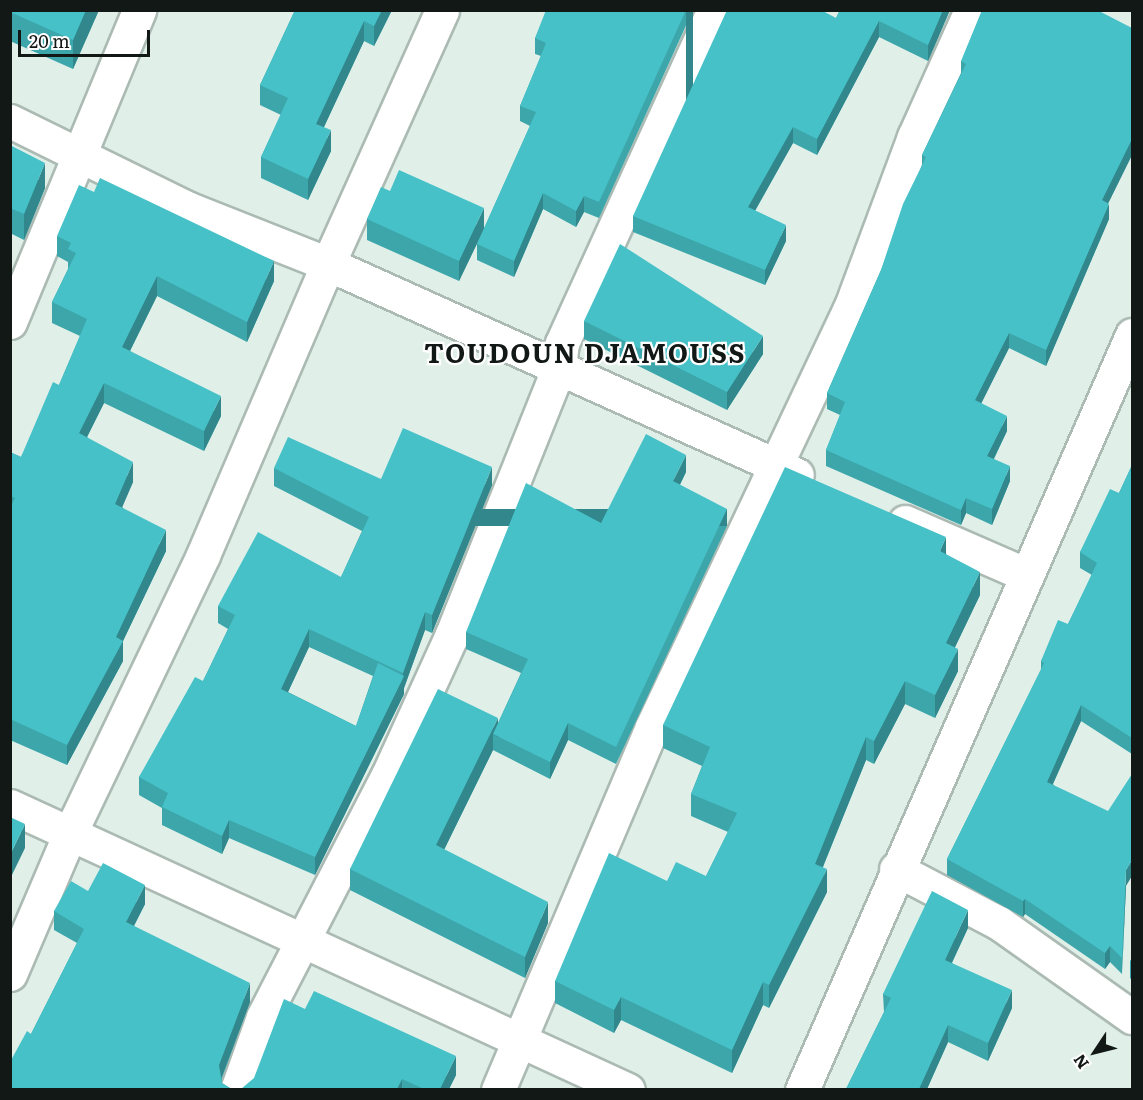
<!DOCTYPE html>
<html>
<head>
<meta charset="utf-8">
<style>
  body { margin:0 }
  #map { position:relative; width:1143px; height:1100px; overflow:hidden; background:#e0f0e9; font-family:Literata,serif }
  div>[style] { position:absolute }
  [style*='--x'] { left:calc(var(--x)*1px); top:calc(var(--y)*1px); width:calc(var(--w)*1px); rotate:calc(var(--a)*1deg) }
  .roads { filter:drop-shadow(2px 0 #abbab3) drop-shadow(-2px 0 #abbab3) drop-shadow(0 2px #abbab3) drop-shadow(0 -2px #abbab3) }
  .street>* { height:33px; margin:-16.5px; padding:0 16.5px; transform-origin:16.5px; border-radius:16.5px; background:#fff }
  .secondary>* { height:33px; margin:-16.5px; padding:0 16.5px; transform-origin:16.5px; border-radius:16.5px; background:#fff }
  .wall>* { inset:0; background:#3ca6ab }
  .shaded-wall>* { inset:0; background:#31878b; transform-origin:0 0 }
  .building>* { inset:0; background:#46c1c7 }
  span { translate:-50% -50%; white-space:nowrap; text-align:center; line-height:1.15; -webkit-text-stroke:4.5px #fff; paint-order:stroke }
  .district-label { font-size:26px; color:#121816; font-weight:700; letter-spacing:1.5px }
  .frame { position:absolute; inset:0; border:12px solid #121816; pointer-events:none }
  .north { position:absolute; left:1065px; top:1022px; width:60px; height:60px; -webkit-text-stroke:4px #fff; paint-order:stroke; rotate:235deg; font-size:16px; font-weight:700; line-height:24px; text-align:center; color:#121816 }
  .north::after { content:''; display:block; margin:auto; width:21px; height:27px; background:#121816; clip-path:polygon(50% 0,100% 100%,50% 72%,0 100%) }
  .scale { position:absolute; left:18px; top:30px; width:132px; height:27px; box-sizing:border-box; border:3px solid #121816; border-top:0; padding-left:8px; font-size:18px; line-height:21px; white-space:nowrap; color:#121816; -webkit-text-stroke:4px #fff; paint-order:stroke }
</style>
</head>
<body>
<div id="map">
  <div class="roads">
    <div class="street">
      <div style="--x:10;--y:121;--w:199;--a:26.2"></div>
      <div style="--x:189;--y:209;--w:149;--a:21.6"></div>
      <div style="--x:328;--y:264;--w:514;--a:24.22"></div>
      <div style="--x:10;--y:322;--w:338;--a:-67.5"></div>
      <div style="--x:905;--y:522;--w:133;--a:23.5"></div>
      <div style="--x:10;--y:806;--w:680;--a:24.68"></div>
      <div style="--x:896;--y:869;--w:116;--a:27.7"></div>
      <div style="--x:999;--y:923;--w:163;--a:35.3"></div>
      <div style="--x:10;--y:974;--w:153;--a:-66.9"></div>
      <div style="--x:70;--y:833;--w:308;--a:-64.4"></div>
      <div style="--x:203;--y:555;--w:317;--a:-66.8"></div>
      <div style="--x:328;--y:264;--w:278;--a:-65.8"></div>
      <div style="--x:237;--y:1090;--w:77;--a:-70.4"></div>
      <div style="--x:263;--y:1017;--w:272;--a:-62.7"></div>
      <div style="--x:388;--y:775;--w:152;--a:-65.5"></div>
      <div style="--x:451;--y:637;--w:291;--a:-68.2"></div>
      <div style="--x:559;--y:367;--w:24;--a:-83"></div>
      <div style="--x:562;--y:343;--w:366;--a:-65.5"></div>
      <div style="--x:498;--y:1090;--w:394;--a:-67"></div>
      <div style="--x:652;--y:727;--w:463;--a:-64.7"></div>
      <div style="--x:850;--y:309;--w:184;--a:-69.6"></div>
      <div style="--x:914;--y:137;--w:139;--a:-65.8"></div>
    </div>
    <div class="secondary">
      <div style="--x:802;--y:1090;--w:824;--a:-66.39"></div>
    </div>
  </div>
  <div class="wall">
    <div style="clip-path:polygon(10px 10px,99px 10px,73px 69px,10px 41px)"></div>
    <div style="clip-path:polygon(295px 10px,392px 10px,374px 46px,364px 41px,324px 127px,331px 151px,308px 200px,261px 178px,261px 157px,281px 115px,260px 105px,260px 85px)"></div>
    <div style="clip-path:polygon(693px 10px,599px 218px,584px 212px,576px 227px,543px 209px,514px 277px,477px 260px,477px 244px,530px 126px,520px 121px,520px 106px,541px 56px,535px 54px,535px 38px)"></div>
    <div style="clip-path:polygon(840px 10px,950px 10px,928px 61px,879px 37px,817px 155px,793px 143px,755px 211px,786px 241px,765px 285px,633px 232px,633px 216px,836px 18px)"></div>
    <div style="clip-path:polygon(1132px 28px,1132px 155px,1108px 203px,1109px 219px,1046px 366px,1009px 348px,981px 403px,1007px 431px,994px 459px,1010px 481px,992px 525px,966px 513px,961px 525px,826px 466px,826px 450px,840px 415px,827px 409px,827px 393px,881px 270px,922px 166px,922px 155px,961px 73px,961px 61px)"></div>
    <div style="clip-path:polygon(10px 145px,45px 188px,24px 240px,10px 233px)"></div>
    <div style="clip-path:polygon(390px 191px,484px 229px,459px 281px,367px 240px,367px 219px)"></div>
    <div style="clip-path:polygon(57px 236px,274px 281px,247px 342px,157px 296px,130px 351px,221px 416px,204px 451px,104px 403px,87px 437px,133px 482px,122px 507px,166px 551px,123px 641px,123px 661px,67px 765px,10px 740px,10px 452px,21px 457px,59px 385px,80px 336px,52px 323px,52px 302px,68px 269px,68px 262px,57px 256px)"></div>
    <div style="clip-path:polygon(584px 321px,763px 354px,727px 410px,584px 339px)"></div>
    <div style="clip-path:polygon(1132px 465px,1132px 754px,1081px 721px,1053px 784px,1126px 886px,1122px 974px,1110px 962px,1105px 969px,1025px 914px,1023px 917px,947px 875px,947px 859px,1041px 670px,1041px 661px,1068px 624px,1092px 575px,1080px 568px,1080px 552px,1119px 493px)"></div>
    <div style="clip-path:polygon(evenodd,274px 468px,381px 479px,492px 485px,432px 633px,425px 630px,404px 688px,404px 694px,315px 875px,229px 838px,222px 854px,162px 825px,162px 808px,139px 795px,139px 777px,203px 681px,228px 629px,218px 623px,218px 606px,341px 577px,362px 531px,274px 486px,274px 468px,309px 647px,373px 676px,356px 726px,288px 692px,309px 647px)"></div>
    <div style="clip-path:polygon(686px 472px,680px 485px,727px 526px,616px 764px,568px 740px,550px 779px,493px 750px,444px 850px,548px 923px,525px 978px,350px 890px,350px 869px,498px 723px,521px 673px,466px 649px,466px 632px,601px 523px)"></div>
    <div style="clip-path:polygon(946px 554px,980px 595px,955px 647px,958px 671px,935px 718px,905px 704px,874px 764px,866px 760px,823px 867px,827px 892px,769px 1008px,763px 1005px,732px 1073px,621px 1020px,614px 1033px,555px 1003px,555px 981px,667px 881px,706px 876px,728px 832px,691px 816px,691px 794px,702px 766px,663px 748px,663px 725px)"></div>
    <div style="clip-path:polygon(88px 891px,145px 904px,134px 926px,250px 1002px,222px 1078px,222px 1083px,230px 1088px,241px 1089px,456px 1075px,449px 1089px,10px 1089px,31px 1034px,77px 943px,54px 930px,54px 911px)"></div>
    <div style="clip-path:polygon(968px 928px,952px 963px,1012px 1008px,988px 1061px,948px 1042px,927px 1089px,846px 1089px,884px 1012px,883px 994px)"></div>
    <div style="clip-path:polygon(1132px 958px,1132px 980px,1130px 978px,1130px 961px)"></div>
  </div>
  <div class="shaded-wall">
    <div style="clip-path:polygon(86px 10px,99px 10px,73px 69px,73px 40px)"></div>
    <div style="clip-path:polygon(382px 10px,392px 10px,374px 46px,374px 26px)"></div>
    <div style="left:686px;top:10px;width:7px;height:211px"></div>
    <div style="clip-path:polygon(943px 10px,950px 10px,928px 61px,928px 45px)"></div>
    <div style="clip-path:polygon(364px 21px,364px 41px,316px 144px,316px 124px)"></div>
    <div style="clip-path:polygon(879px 21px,879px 37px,817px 155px,817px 139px)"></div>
    <div style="clip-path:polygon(793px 127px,793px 143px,748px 223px,748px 207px)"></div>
    <div style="clip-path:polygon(331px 130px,331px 151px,308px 200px,308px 179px)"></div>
    <div style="clip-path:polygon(1132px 139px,1132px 155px,1102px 216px,1102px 200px)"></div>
    <div style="clip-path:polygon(45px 163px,45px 188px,24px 240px,24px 214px)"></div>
    <div style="clip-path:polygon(543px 193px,543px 209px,514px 277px,514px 261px)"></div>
    <div style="clip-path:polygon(584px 196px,584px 212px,576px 227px,576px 211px)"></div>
    <div style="clip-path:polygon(1109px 204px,1109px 219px,1046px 366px,1046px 350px)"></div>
    <div style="clip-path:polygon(484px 208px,484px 229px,459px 281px,459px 261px)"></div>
    <div style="clip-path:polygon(786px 225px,786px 241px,765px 285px,765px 270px)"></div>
    <div style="clip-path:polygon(274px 261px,274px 281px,247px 342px,247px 322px)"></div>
    <div style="clip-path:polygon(157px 276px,157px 296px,122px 367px,122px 347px)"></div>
    <div style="clip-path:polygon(1009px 333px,1009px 348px,975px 416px,975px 400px)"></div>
    <div style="clip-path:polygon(763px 336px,763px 354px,727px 410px,727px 392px)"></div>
    <div style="clip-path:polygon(104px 383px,104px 403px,79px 453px,79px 433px)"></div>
    <div style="clip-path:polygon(221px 396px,221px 416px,204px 451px,204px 431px)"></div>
    <div style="clip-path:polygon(1007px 416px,1007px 431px,987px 472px,987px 456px)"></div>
    <div style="clip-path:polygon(686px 455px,686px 472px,673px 498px,673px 481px)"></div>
    <div style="clip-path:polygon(133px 462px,133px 482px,115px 524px,115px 504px)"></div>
    <div style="clip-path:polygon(1010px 466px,1010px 481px,992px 525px,992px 509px)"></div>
    <div style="clip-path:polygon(492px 467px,492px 485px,432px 633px,432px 615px)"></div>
    <div style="clip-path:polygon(966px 498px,966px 513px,961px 525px,961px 510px)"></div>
    <div style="left:727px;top:509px;width:17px;height:263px;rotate:90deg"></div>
    <div style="clip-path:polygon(166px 530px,166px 551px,123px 641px,123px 661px,67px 765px,67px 745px,116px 637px)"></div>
    <div style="clip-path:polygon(946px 537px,946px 560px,940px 551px)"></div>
    <div style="clip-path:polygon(980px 572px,980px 595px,946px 666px,946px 643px)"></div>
    <div style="clip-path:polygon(425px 612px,425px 630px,404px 688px,404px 694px,315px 875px,315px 857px,403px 678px,403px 673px)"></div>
    <div style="clip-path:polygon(309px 629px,309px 647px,281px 707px,281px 689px)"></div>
    <div style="clip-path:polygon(958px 649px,958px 671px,935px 718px,935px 695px)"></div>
    <div style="clip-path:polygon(905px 681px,905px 704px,874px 764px,874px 741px)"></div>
    <div style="clip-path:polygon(1081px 705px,1081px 721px,1047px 797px,1047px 782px)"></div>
    <div style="clip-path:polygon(498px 718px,498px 737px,493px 734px,493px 750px,436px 866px,436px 845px)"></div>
    <div style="clip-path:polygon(568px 723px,568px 740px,550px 779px,550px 762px)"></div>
    <div style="clip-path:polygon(866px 737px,866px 760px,815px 886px,815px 864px)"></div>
    <div style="clip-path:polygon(229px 820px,229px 838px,222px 854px,222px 836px)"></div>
    <div style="clip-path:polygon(25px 824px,25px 848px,10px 879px,10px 855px)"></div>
    <div style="clip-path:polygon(1132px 860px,1132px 876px,1126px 886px,1122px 974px,1126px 870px)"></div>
    <div style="clip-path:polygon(827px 869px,827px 892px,769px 1008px,769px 985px)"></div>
    <div style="clip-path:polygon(145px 885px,145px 904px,126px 941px,126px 922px)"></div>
    <div style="clip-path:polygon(1025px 899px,1025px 914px,1023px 917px,1023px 901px)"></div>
    <div style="clip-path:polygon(548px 902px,548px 923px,525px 978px,525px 957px)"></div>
    <div style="clip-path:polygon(968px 910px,968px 928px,945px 977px,945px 960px)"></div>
    <div style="clip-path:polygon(1110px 946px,1110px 962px,1105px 969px,1105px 953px)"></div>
    <div style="clip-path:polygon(763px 982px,763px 1005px,732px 1073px,732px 1050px)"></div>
    <div style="clip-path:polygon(250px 983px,250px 1002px,219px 1084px,219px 1065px)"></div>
    <div style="clip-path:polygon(1012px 990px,1012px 1008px,988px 1061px,988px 1043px)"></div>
    <div style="clip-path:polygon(621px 997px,621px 1020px,614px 1033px,614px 1010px)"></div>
    <div style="clip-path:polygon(948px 1025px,948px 1042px,927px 1089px,919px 1089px)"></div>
    <div style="clip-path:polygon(456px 1056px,456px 1075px,449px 1089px,440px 1089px)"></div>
    <div style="clip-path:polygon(402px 1079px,402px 1089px,397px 1089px)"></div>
  </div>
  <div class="building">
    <div style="clip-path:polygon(10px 10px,86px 10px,73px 40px,10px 12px)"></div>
    <div style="clip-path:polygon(295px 10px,382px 10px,374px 26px,364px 21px,316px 124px,331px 130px,308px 179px,261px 157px,288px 98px,260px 85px)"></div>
    <div style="clip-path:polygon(546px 10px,686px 10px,599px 202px,584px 196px,576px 211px,543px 193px,514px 261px,477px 244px,536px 112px,520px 106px,546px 43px,535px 38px)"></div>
    <div style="clip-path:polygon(727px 10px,821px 10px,836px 18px,840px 10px,943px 10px,928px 45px,879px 21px,817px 139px,793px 127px,748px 207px,786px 225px,765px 270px,633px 216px)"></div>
    <div style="clip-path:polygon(982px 10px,1097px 10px,1132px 28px,1132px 139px,1102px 200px,1109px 204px,1046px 350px,1009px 333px,975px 400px,1007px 416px,987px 456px,1010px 466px,992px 509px,966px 498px,961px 510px,826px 450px,845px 402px,827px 393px,881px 270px,903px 204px,926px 157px,922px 155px,966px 64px,961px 61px)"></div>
    <div style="clip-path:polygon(10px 145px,45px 163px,24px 214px,10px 208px)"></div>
    <div style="clip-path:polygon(399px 170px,484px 208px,459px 261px,367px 219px,381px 187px,390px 191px)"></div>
    <div style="clip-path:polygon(100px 178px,274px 261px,247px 322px,157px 276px,122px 347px,221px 396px,204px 431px,104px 383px,79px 433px,133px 462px,115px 504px,166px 530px,116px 637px,123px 641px,67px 745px,10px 719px,10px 508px,15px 498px,10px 496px,10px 452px,21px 457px,53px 382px,59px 385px,87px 319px,52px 302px,76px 253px,68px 249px,71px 243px,57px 236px,79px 185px,94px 192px)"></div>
    <div style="clip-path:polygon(620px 244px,763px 336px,727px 392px,584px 321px)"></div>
    <div style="clip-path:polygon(403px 428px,492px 467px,432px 615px,425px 612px,403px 673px,309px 629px,281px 689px,356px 726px,378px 663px,404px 676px,315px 857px,229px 820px,222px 836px,162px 807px,168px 793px,139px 777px,195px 677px,203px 681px,235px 615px,218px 606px,258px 532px,341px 577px,369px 517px,274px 468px,288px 437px,381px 479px)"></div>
    <div style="clip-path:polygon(646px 434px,686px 455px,673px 481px,727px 509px,616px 747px,568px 723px,550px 762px,493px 734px,528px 659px,466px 632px,526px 483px,601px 523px)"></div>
    <div style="clip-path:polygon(1132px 465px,1132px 738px,1081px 705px,1047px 782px,1108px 811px,1132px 774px,1132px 860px,1126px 870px,1122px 958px,1110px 946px,1105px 953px,1025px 899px,1023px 901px,947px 859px,1044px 663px,1041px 661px,1058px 620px,1068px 624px,1097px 563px,1080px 552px,1110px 489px,1119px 493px)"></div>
    <div style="clip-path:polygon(785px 467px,946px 537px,940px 551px,980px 572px,946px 643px,958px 649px,935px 695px,905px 681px,874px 741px,866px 737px,815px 864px,827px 869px,769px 985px,763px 982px,732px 1050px,621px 997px,614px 1010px,555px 981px,609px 853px,667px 881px,676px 862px,706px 876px,737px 813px,691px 794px,710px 747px,663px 725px)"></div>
    <div style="clip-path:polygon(438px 689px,498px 718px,436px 845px,548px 902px,525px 957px,350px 869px)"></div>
    <div style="clip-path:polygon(10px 817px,25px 824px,10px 855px)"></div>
    <div style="clip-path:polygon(103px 863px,145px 885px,126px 922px,250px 983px,219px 1065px,222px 1083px,230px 1088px,241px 1089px,254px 1078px,284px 999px,305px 1009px,314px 991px,456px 1056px,440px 1089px,424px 1089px,402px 1079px,397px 1089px,10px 1089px,10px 1062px,27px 1031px,31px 1034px,84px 929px,54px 911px,71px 881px,88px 891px)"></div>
    <div style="clip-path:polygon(932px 891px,968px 910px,945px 960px,1012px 990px,988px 1043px,948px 1025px,919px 1089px,846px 1089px,891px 998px,883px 994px)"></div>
  </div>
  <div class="district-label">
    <span style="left:585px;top:352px">TOUDOUN DJAMOUSS</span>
  </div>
  <div class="frame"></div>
  <div class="north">N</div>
  <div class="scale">20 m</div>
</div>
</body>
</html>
